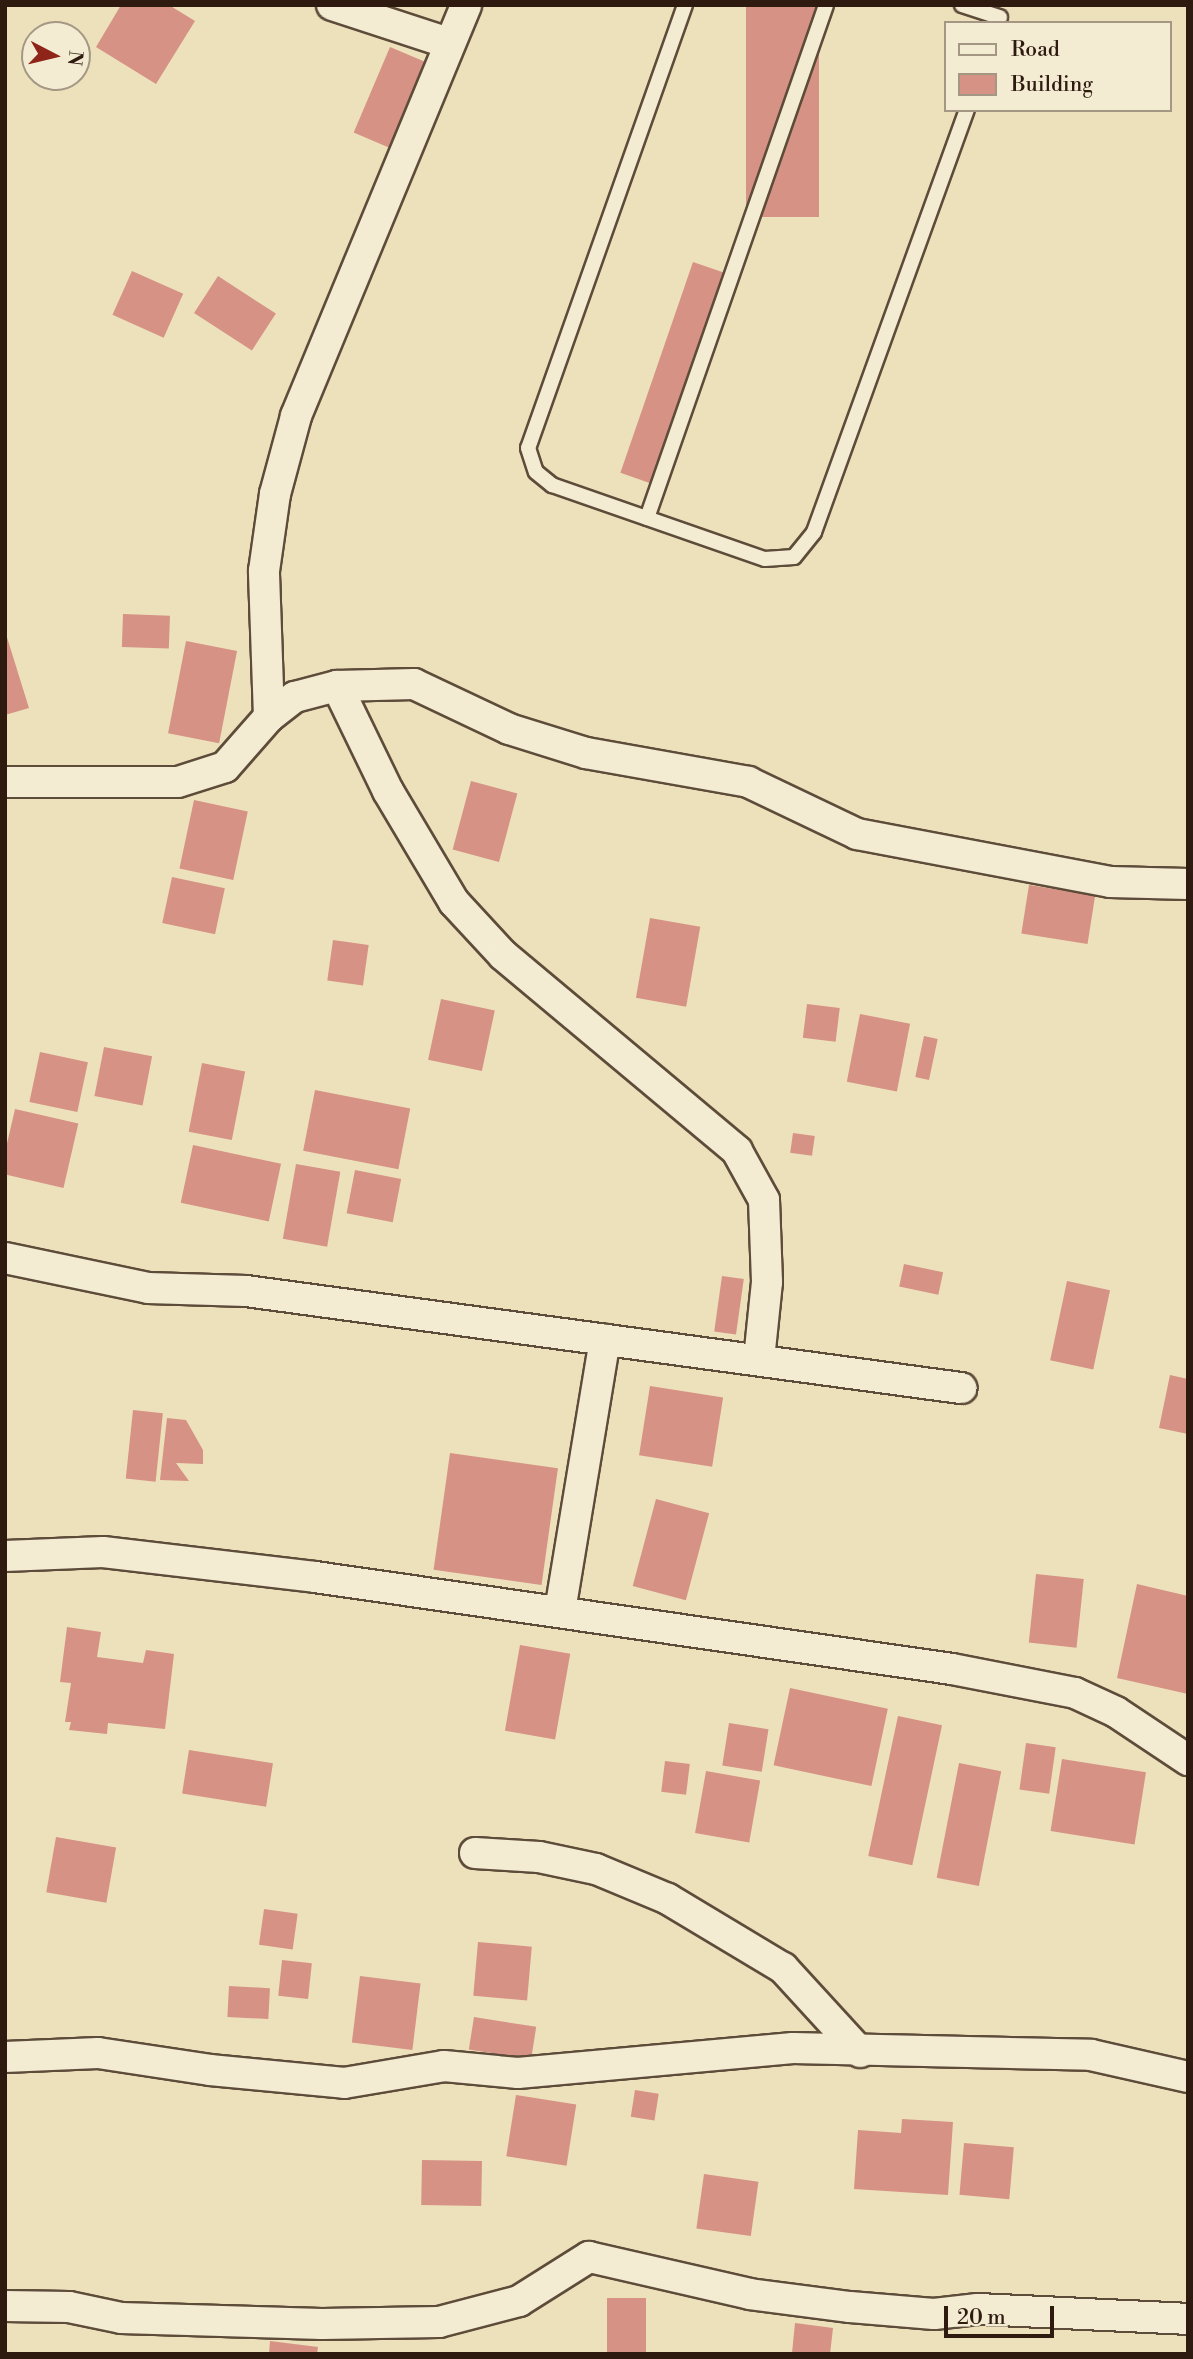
<!DOCTYPE html>
<html>
<head>
<meta charset="utf-8">
<style>
  body { margin:0 }
  #map { position:relative; width:1193px; height:2359px; overflow:hidden; background:#ede1bc; font-family:"Libre Bodoni",serif }
  div>[style] { position:absolute }
  [style*='--x'] { left:calc(var(--x)*1px); top:calc(var(--y)*1px); width:calc(var(--w)*1px); rotate:calc(var(--a)*1deg) }
  .building>* { inset:0; background:#d69284; transform-origin:0 0 }
  .roads { filter:drop-shadow(2px 0 #5e4c3a) drop-shadow(-2px 0 #5e4c3a) drop-shadow(0 2px #5e4c3a) drop-shadow(0 -2px #5e4c3a) }
  .lane>* { height:14px; margin:-7px; padding:0 7px; transform-origin:7px; border-radius:7px; background:#f3ecd3 }
  .street>* { height:30px; margin:-15px; padding:0 15px; transform-origin:15px; border-radius:15px; background:#f3ecd3 }
  span { translate:-50% -50%; white-space:nowrap; text-align:center; line-height:1.15; -webkit-text-stroke:7px #f3ecd3; paint-order:stroke }
  .frame { position:absolute; inset:0; border:7px solid #2e1a0f; pointer-events:none }
  .legend { position:absolute; left:944px; top:21px; width:228px; height:91px; box-sizing:border-box; background:#f3ecd3; border:2px solid #a49885; margin:0; padding:9px 12px; list-style:none; font-size:21px; color:#2e1a0f }
  .legend li { display:flex; align-items:center; gap:14px; height:35px }
  .legend b { width:35px; border:2px solid #a49885 }
  .north { position:absolute; left:21px; top:21px; width:70px; height:70px; box-sizing:border-box; background:#f3ecd3; border:2px solid #a49885; border-radius:50%; rotate:97deg; font-size:19px; font-weight:700; line-height:28px; text-align:center; color:#2e1a0f }
  .north::after { content:''; display:block; margin:auto; width:24px; height:32px; background:#8f2418; clip-path:polygon(50% 0,100% 100%,50% 72%,0 100%) }
  .scale { position:absolute; left:944px; top:2306px; width:110px; height:32px; box-sizing:border-box; border:4px solid #2e1a0f; border-top:0; padding-left:9px; font-size:21px; line-height:24px; white-space:nowrap; color:#2e1a0f; -webkit-text-stroke:5px #f3ecd3; paint-order:stroke }
</style>
</head>
<body>
<div id="map">
  <div class="building">
    <div style="clip-path:polygon(121px 5px,169px 5px,195px 21px,156px 84px,96px 47px)"></div>
    <div style="left:746px;top:5px;width:73px;height:212px"></div>
    <div style="left:390px;top:47px;width:47px;height:93px;rotate:23deg"></div>
    <div style="left:693px;top:262px;width:34px;height:223px;rotate:19deg"></div>
    <div style="left:132px;top:271px;width:56px;height:48px;rotate:24deg"></div>
    <div style="left:218px;top:276px;width:69px;height:44px;rotate:33deg"></div>
    <div style="left:123px;top:614px;width:47px;height:33px;rotate:2deg"></div>
    <div style="clip-path:polygon(5px 631px,29px 708px,5px 715px)"></div>
    <div style="left:186px;top:641px;width:52px;height:94px;rotate:11deg"></div>
    <div style="left:471px;top:781px;width:48px;height:71px;rotate:15deg"></div>
    <div style="left:194px;top:800px;width:55px;height:70px;rotate:12deg"></div>
    <div style="left:172px;top:877px;width:54px;height:47px;rotate:12deg"></div>
    <div style="left:1029px;top:885px;width:67px;height:49px;rotate:9deg"></div>
    <div style="left:650px;top:918px;width:51px;height:81px;rotate:10deg"></div>
    <div style="left:333px;top:940px;width:36px;height:41px;rotate:8deg"></div>
    <div style="left:441px;top:999px;width:55px;height:62px;rotate:12deg"></div>
    <div style="left:807px;top:1004px;width:33px;height:34px;rotate:7deg"></div>
    <div style="left:860px;top:1014px;width:51px;height:69px;rotate:11deg"></div>
    <div style="left:924px;top:1036px;width:14px;height:42px;rotate:12deg"></div>
    <div style="left:104px;top:1047px;width:49px;height:50px;rotate:11deg"></div>
    <div style="left:40px;top:1052px;width:49px;height:51px;rotate:12deg"></div>
    <div style="left:202px;top:1063px;width:44px;height:70px;rotate:11deg"></div>
    <div style="left:315px;top:1090px;width:97px;height:62px;rotate:11deg"></div>
    <div style="left:15px;top:1109px;width:65px;height:66px;rotate:13deg"></div>
    <div style="left:793px;top:1133px;width:22px;height:20px;rotate:8deg"></div>
    <div style="left:193px;top:1145px;width:90px;height:59px;rotate:12deg"></div>
    <div style="left:296px;top:1164px;width:45px;height:76px;rotate:10deg"></div>
    <div style="left:355px;top:1170px;width:47px;height:44px;rotate:11deg"></div>
    <div style="left:904px;top:1264px;width:40px;height:23px;rotate:12deg"></div>
    <div style="left:722px;top:1276px;width:22px;height:56px;rotate:8deg"></div>
    <div style="left:1067px;top:1281px;width:44px;height:81px;rotate:12deg"></div>
    <div style="clip-path:polygon(1170px 1375px,1188px 1379px,1188px 1434px,1159px 1428px)"></div>
    <div style="left:650px;top:1386px;width:74px;height:70px;rotate:9deg"></div>
    <div style="left:133px;top:1410px;width:30px;height:69px;rotate:6deg"></div>
    <div style="clip-path:polygon(167px 1418px,186px 1420px,203px 1450px,203px 1464px,176px 1463px,189px 1481px,160px 1480px)"></div>
    <div style="left:450px;top:1453px;width:109px;height:118px;rotate:8deg"></div>
    <div style="left:656px;top:1499px;width:55px;height:90px;rotate:15deg"></div>
    <div style="left:1036px;top:1574px;width:48px;height:69px;rotate:6deg"></div>
    <div style="clip-path:polygon(1137px 1584px,1188px 1596px,1188px 1694px,1117px 1678px)"></div>
    <div style="clip-path:polygon(67px 1627px,101px 1632px,97px 1657px,143px 1663px,146px 1650px,174px 1654px,165px 1729px,108px 1723px,107px 1734px,69px 1730px,71px 1722px,65px 1722px,71px 1683px,60px 1682px)"></div>
    <div style="left:520px;top:1645px;width:51px;height:87px;rotate:10deg"></div>
    <div style="left:790px;top:1688px;width:100px;height:79px;rotate:12deg"></div>
    <div style="left:898px;top:1716px;width:45px;height:143px;rotate:12deg"></div>
    <div style="left:729px;top:1723px;width:40px;height:43px;rotate:9deg"></div>
    <div style="left:1026px;top:1743px;width:30px;height:47px;rotate:8deg"></div>
    <div style="left:189px;top:1750px;width:85px;height:44px;rotate:9deg"></div>
    <div style="left:1062px;top:1759px;width:85px;height:73px;rotate:9deg"></div>
    <div style="left:665px;top:1761px;width:25px;height:31px;rotate:7deg"></div>
    <div style="left:959px;top:1763px;width:43px;height:117px;rotate:11deg"></div>
    <div style="left:706px;top:1771px;width:55px;height:63px;rotate:10deg"></div>
    <div style="left:56px;top:1837px;width:61px;height:56px;rotate:10deg"></div>
    <div style="left:264px;top:1909px;width:34px;height:36px;rotate:8deg"></div>
    <div style="left:478px;top:1942px;width:54px;height:54px;rotate:5deg"></div>
    <div style="left:282px;top:1960px;width:30px;height:36px;rotate:6deg"></div>
    <div style="left:360px;top:1976px;width:61px;height:67px;rotate:7deg"></div>
    <div style="left:229px;top:1986px;width:41px;height:31px;rotate:3deg"></div>
    <div style="left:474px;top:2017px;width:63px;height:33px;rotate:9deg"></div>
    <div style="left:635px;top:2090px;width:24px;height:27px;rotate:9deg"></div>
    <div style="left:516px;top:2095px;width:61px;height:62px;rotate:9deg"></div>
    <div style="clip-path:polygon(902px 2119px,953px 2122px,948px 2195px,854px 2189px,858px 2130px,901px 2133px)"></div>
    <div style="left:964px;top:2143px;width:50px;height:52px;rotate:5deg"></div>
    <div style="left:422px;top:2160px;width:60px;height:45px;rotate:1deg"></div>
    <div style="left:704px;top:2174px;width:55px;height:55px;rotate:8deg"></div>
    <div style="left:607px;top:2298px;width:39px;height:55px"></div>
    <div style="clip-path:polygon(795px 2323px,833px 2328px,830px 2354px,792px 2353px)"></div>
    <div style="clip-path:polygon(270px 2341px,318px 2347px,317px 2354px,269px 2354px)"></div>
  </div>
  <div class="roads">
    <div class="lane">
      <div style="--x:685;--y:5;--w:470;--a:109.5"></div>
      <div style="--x:528;--y:448;--w:25;--a:72"></div>
      <div style="--x:536;--y:472;--w:21;--a:39"></div>
      <div style="--x:552;--y:485;--w:225;--a:19.2"></div>
      <div style="--x:765;--y:559;--w:29;--a:-4"></div>
      <div style="--x:794;--y:557;--w:32;--a:-51"></div>
      <div style="--x:814;--y:532;--w:449;--a:-70.1"></div>
      <div style="--x:962;--y:5;--w:40;--a:18"></div>
      <div style="--x:647;--y:518;--w:543;--a:-70.76"></div>
    </div>
    <div class="street">
      <div style="--x:332;--y:5;--w:122;--a:18.1"></div>
      <div style="--x:337;--y:686;--w:117;--a:64.1"></div>
      <div style="--x:388;--y:791;--w:129;--a:59.3"></div>
      <div style="--x:454;--y:902;--w:72;--a:47.2"></div>
      <div style="--x:503;--y:955;--w:305;--a:39.9"></div>
      <div style="--x:737;--y:1151;--w:56;--a:61.1"></div>
      <div style="--x:764;--y:1200;--w:82;--a:87.9"></div>
      <div style="--x:767;--y:1282;--w:78;--a:95.9"></div>
      <div style="--x:269;--y:717;--w:146;--a:-92"></div>
      <div style="--x:264;--y:571;--w:78;--a:-81.9"></div>
      <div style="--x:275;--y:494;--w:81;--a:-74.9"></div>
      <div style="--x:296;--y:416;--w:445;--a:-67.5"></div>
      <div style="--x:5;--y:782;--w:173;--a:0"></div>
      <div style="--x:178;--y:782;--w:49;--a:-17.7"></div>
      <div style="--x:225;--y:767;--w:67;--a:-48.7"></div>
      <div style="--x:269;--y:717;--w:33;--a:-38"></div>
      <div style="--x:295;--y:697;--w:43;--a:-14.7"></div>
      <div style="--x:337;--y:686;--w:77;--a:-1.5"></div>
      <div style="--x:414;--y:684;--w:105;--a:25.3"></div>
      <div style="--x:509;--y:729;--w:81;--a:17.3"></div>
      <div style="--x:586;--y:753;--w:165;--a:10.1"></div>
      <div style="--x:748;--y:782;--w:121;--a:25.5"></div>
      <div style="--x:857;--y:834;--w:258;--a:10.7"></div>
      <div style="--x:1110;--y:882;--w:78;--a:1.5"></div>
      <div style="--x:5;--y:1258;--w:146;--a:11.8"></div>
      <div style="--x:148;--y:1288;--w:98;--a:1.8"></div>
      <div style="--x:246;--y:1291;--w:722;--a:7.73"></div>
      <div style="--x:5;--y:1556;--w:98;--a:-2.3"></div>
      <div style="--x:103;--y:1552;--w:213;--a:6.7"></div>
      <div style="--x:315;--y:1577;--w:644;--a:8.22"></div>
      <div style="--x:952;--y:1669;--w:125;--a:11"></div>
      <div style="--x:1075;--y:1693;--w:45;--a:24.9"></div>
      <div style="--x:1116;--y:1712;--w:87;--a:33.7"></div>
      <div style="--x:560;--y:1611;--w:275;--a:-80.6"></div>
      <div style="--x:475;--y:1853;--w:64;--a:3.6"></div>
      <div style="--x:539;--y:1857;--w:58;--a:11.9"></div>
      <div style="--x:596;--y:1869;--w:78;--a:22.6"></div>
      <div style="--x:668;--y:1899;--w:134;--a:31"></div>
      <div style="--x:783;--y:1968;--w:114;--a:47.5"></div>
      <div style="--x:5;--y:2057;--w:93;--a:-2.5"></div>
      <div style="--x:98;--y:2053;--w:113;--a:8.6"></div>
      <div style="--x:210;--y:2070;--w:135;--a:5.5"></div>
      <div style="--x:344;--y:2083;--w:101;--a:-9.6"></div>
      <div style="--x:444;--y:2066;--w:74;--a:5.4"></div>
      <div style="--x:518;--y:2073;--w:276;--a:-5.2"></div>
      <div style="--x:793;--y:2048;--w:298;--a:1.3"></div>
      <div style="--x:1091;--y:2055;--w:99;--a:12.8"></div>
      <div style="--x:5;--y:2306;--w:64;--a:0.9"></div>
      <div style="--x:69;--y:2307;--w:53;--a:11.9"></div>
      <div style="--x:121;--y:2318;--w:201;--a:1.7"></div>
      <div style="--x:322;--y:2324;--w:117;--a:-1"></div>
      <div style="--x:439;--y:2322;--w:83;--a:-14.7"></div>
      <div style="--x:519;--y:2301;--w:83;--a:-32.2"></div>
      <div style="--x:589;--y:2257;--w:165;--a:12.9"></div>
      <div style="--x:750;--y:2294;--w:101;--a:7.4"></div>
      <div style="--x:850;--y:2307;--w:84;--a:4.8"></div>
      <div style="--x:934;--y:2314;--w:44;--a:-6.5"></div>
      <div style="--x:978;--y:2309;--w:210;--a:2.7"></div>
    </div>
  </div>
  <div class="frame"></div>
  <ul class="legend">
  <li><b style="height:9px;background:#f3ecd3"></b>Road</li>
  <li><b style="height:19px;background:#d69284"></b>Building</li>
  </ul>
  <div class="north">N</div>
  <div class="scale">20 m</div>
</div>
</body>
</html>
